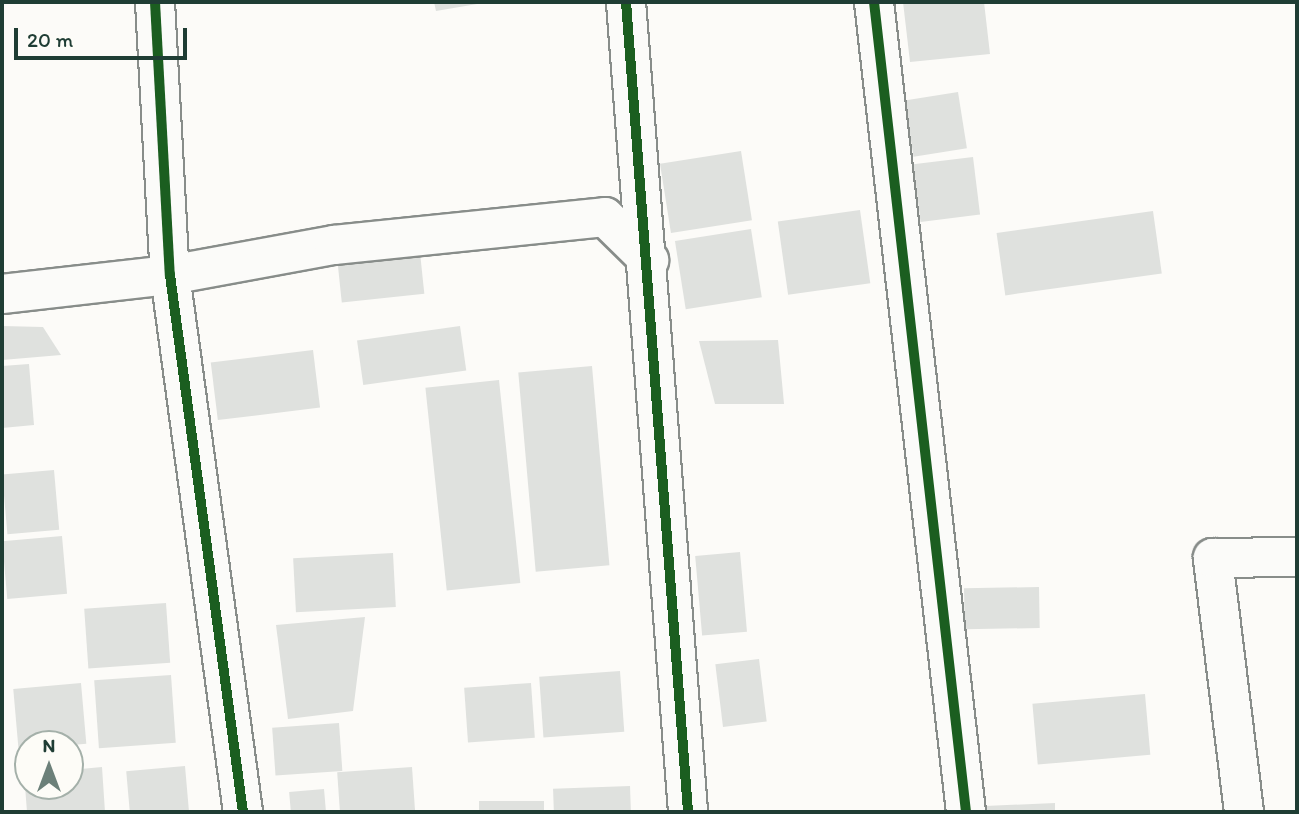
<!DOCTYPE html>
<html>
<head>
<meta charset="utf-8">
<style>
  body { margin:0 }
  #map { position:relative; width:1299px; height:814px; overflow:hidden; background:#fcfbf8; font-family:Itim,sans-serif }
  div>[style] { position:absolute }
  [style*='--x'] { left:calc(var(--x)*1px); top:calc(var(--y)*1px); width:calc(var(--w)*1px); rotate:calc(var(--a)*1deg) }
  .building>* { inset:0; background:#dfe1de; transform-origin:0 0 }
  .roads { filter:drop-shadow(2px 0 #888d8a) drop-shadow(-2px 0 #888d8a) drop-shadow(0 2px #888d8a) drop-shadow(0 -2px #888d8a) }
  .minor>* { height:38px; margin:-19px; padding:0 19px; transform-origin:19px; border-radius:19px; background:#fbfbf9 }
  .cycleway>* { height:10px; margin:-5px; padding:0 5px; transform-origin:5px; border-radius:5px; background:#1b5e20 }
  span { translate:-50% -50%; white-space:nowrap; text-align:center; line-height:1.15; -webkit-text-stroke:7px #fdfcf7; paint-order:stroke }
  .frame { position:absolute; inset:0; border:4px solid #1f3d34; pointer-events:none }
  .north { position:absolute; left:14px; top:730px; width:70px; height:70px; box-sizing:border-box; background:#fdfcf7; border:2px solid #a4b0a9; border-radius:50%; rotate:0deg; font-size:19px; font-weight:700; line-height:28px; text-align:center; color:#1f3d34 }
  .north::after { content:''; display:block; margin:auto; width:24px; height:32px; background:#6c8079; clip-path:polygon(50% 0,100% 100%,50% 72%,0 100%) }
  .scale { position:absolute; left:14px; top:28px; width:173px; height:32px; box-sizing:border-box; border:4px solid #1f3d34; border-top:0; padding-left:9px; font-size:21px; line-height:24px; white-space:nowrap; color:#1f3d34; -webkit-text-stroke:5px #fdfcf7; paint-order:stroke }
</style>
</head>
<body>
<div id="map">
  <div class="building">
    <div style="clip-path:polygon(434px 2px,483px 2px,483px 3px,436px 11px)"></div>
    <div style="clip-path:polygon(903px 2px,984px 2px,990px 54px,910px 62px)"></div>
    <div style="left:958px;top:92px;width:57px;height:54px;rotate:81deg"></div>
    <div style="left:741px;top:151px;width:70px;height:82px;rotate:81deg"></div>
    <div style="left:973px;top:157px;width:58px;height:60px;rotate:83deg"></div>
    <div style="left:860px;top:210px;width:74px;height:83px;rotate:82deg"></div>
    <div style="left:1153px;top:211px;width:63px;height:158px;rotate:82deg"></div>
    <div style="left:751px;top:229px;width:69px;height:77px;rotate:81deg"></div>
    <div style="left:419px;top:243px;width:51px;height:83px;rotate:84deg"></div>
    <div style="clip-path:polygon(2px 326px,43px 327px,61px 355px,2px 360px)"></div>
    <div style="left:460px;top:326px;width:45px;height:104px;rotate:82deg"></div>
    <div style="clip-path:polygon(778px 340px,784px 404px,715px 404px,699px 341px)"></div>
    <div style="left:313px;top:350px;width:58px;height:103px;rotate:83deg"></div>
    <div style="clip-path:polygon(29px 364px,34px 425px,2px 428px,2px 366px)"></div>
    <div style="left:592px;top:366px;width:200px;height:74px;rotate:85deg"></div>
    <div style="left:499px;top:380px;width:204px;height:74px;rotate:84deg"></div>
    <div style="left:54px;top:470px;width:60px;height:52px;rotate:85deg"></div>
    <div style="left:62px;top:536px;width:58px;height:60px;rotate:85deg"></div>
    <div style="left:740px;top:552px;width:80px;height:45px;rotate:85deg"></div>
    <div style="left:393px;top:553px;width:54px;height:100px;rotate:87deg"></div>
    <div style="left:1039px;top:587px;width:41px;height:75px;rotate:89deg"></div>
    <div style="left:166px;top:603px;width:60px;height:82px;rotate:86deg"></div>
    <div style="clip-path:polygon(365px 617px,353px 711px,288px 719px,276px 625px)"></div>
    <div style="left:759px;top:659px;width:63px;height:44px;rotate:83deg"></div>
    <div style="left:620px;top:671px;width:61px;height:81px;rotate:86deg"></div>
    <div style="left:171px;top:675px;width:68px;height:77px;rotate:86deg"></div>
    <div style="left:81px;top:683px;width:61px;height:68px;rotate:85deg"></div>
    <div style="left:531px;top:683px;width:55px;height:67px;rotate:86deg"></div>
    <div style="left:1145px;top:694px;width:61px;height:113px;rotate:85deg"></div>
    <div style="left:339px;top:723px;width:48px;height:67px;rotate:86deg"></div>
    <div style="left:185px;top:766px;width:46px;height:59px;rotate:85deg"></div>
    <div style="clip-path:polygon(102px 767px,105px 812px,27px 812px,24px 773px,28px 786px,70px 786px,70px 770px)"></div>
    <div style="left:412px;top:767px;width:45px;height:75px;rotate:86deg"></div>
    <div style="left:630px;top:786px;width:26px;height:77px;rotate:88deg"></div>
    <div style="left:324px;top:789px;width:23px;height:35px;rotate:85deg"></div>
    <div style="left:544px;top:801px;width:11px;height:65px;rotate:90deg"></div>
    <div style="clip-path:polygon(1055px 803px,1055px 812px,986px 812px,985px 806px)"></div>
  </div>
  <div class="roads">
    <div class="minor">
      <div style="--x:155;--y:2;--w:273;--a:86.9"></div>
      <div style="--x:170;--y:275;--w:542;--a:82.26"></div>
      <div style="--x:626;--y:2;--w:812;--a:85.62"></div>
      <div style="--x:874;--y:2;--w:815;--a:83.52"></div>
      <div style="--x:2;--y:294;--w:169;--a:-6.5"></div>
      <div style="--x:170;--y:275;--w:167;--a:-10.4"></div>
      <div style="--x:334;--y:245;--w:272;--a:-5.9"></div>
      <div style="--x:605;--y:217;--w:62;--a:44.3"></div>
      <div style="--x:1244;--y:812;--w:256;--a:-97"></div>
      <div style="--x:1213;--y:558;--w:84;--a:-0.7"></div>
    </div>
  </div>
  <div class="cycleway">
    <div style="--x:155;--y:2;--w:273;--a:86.9"></div>
    <div style="--x:170;--y:275;--w:542;--a:82.26"></div>
    <div style="--x:626;--y:2;--w:812;--a:85.62"></div>
    <div style="--x:874;--y:2;--w:815;--a:83.52"></div>
  </div>
  <div class="frame"></div>
  <div class="north">N</div>
  <div class="scale">20 m</div>
</div>
</body>
</html>
